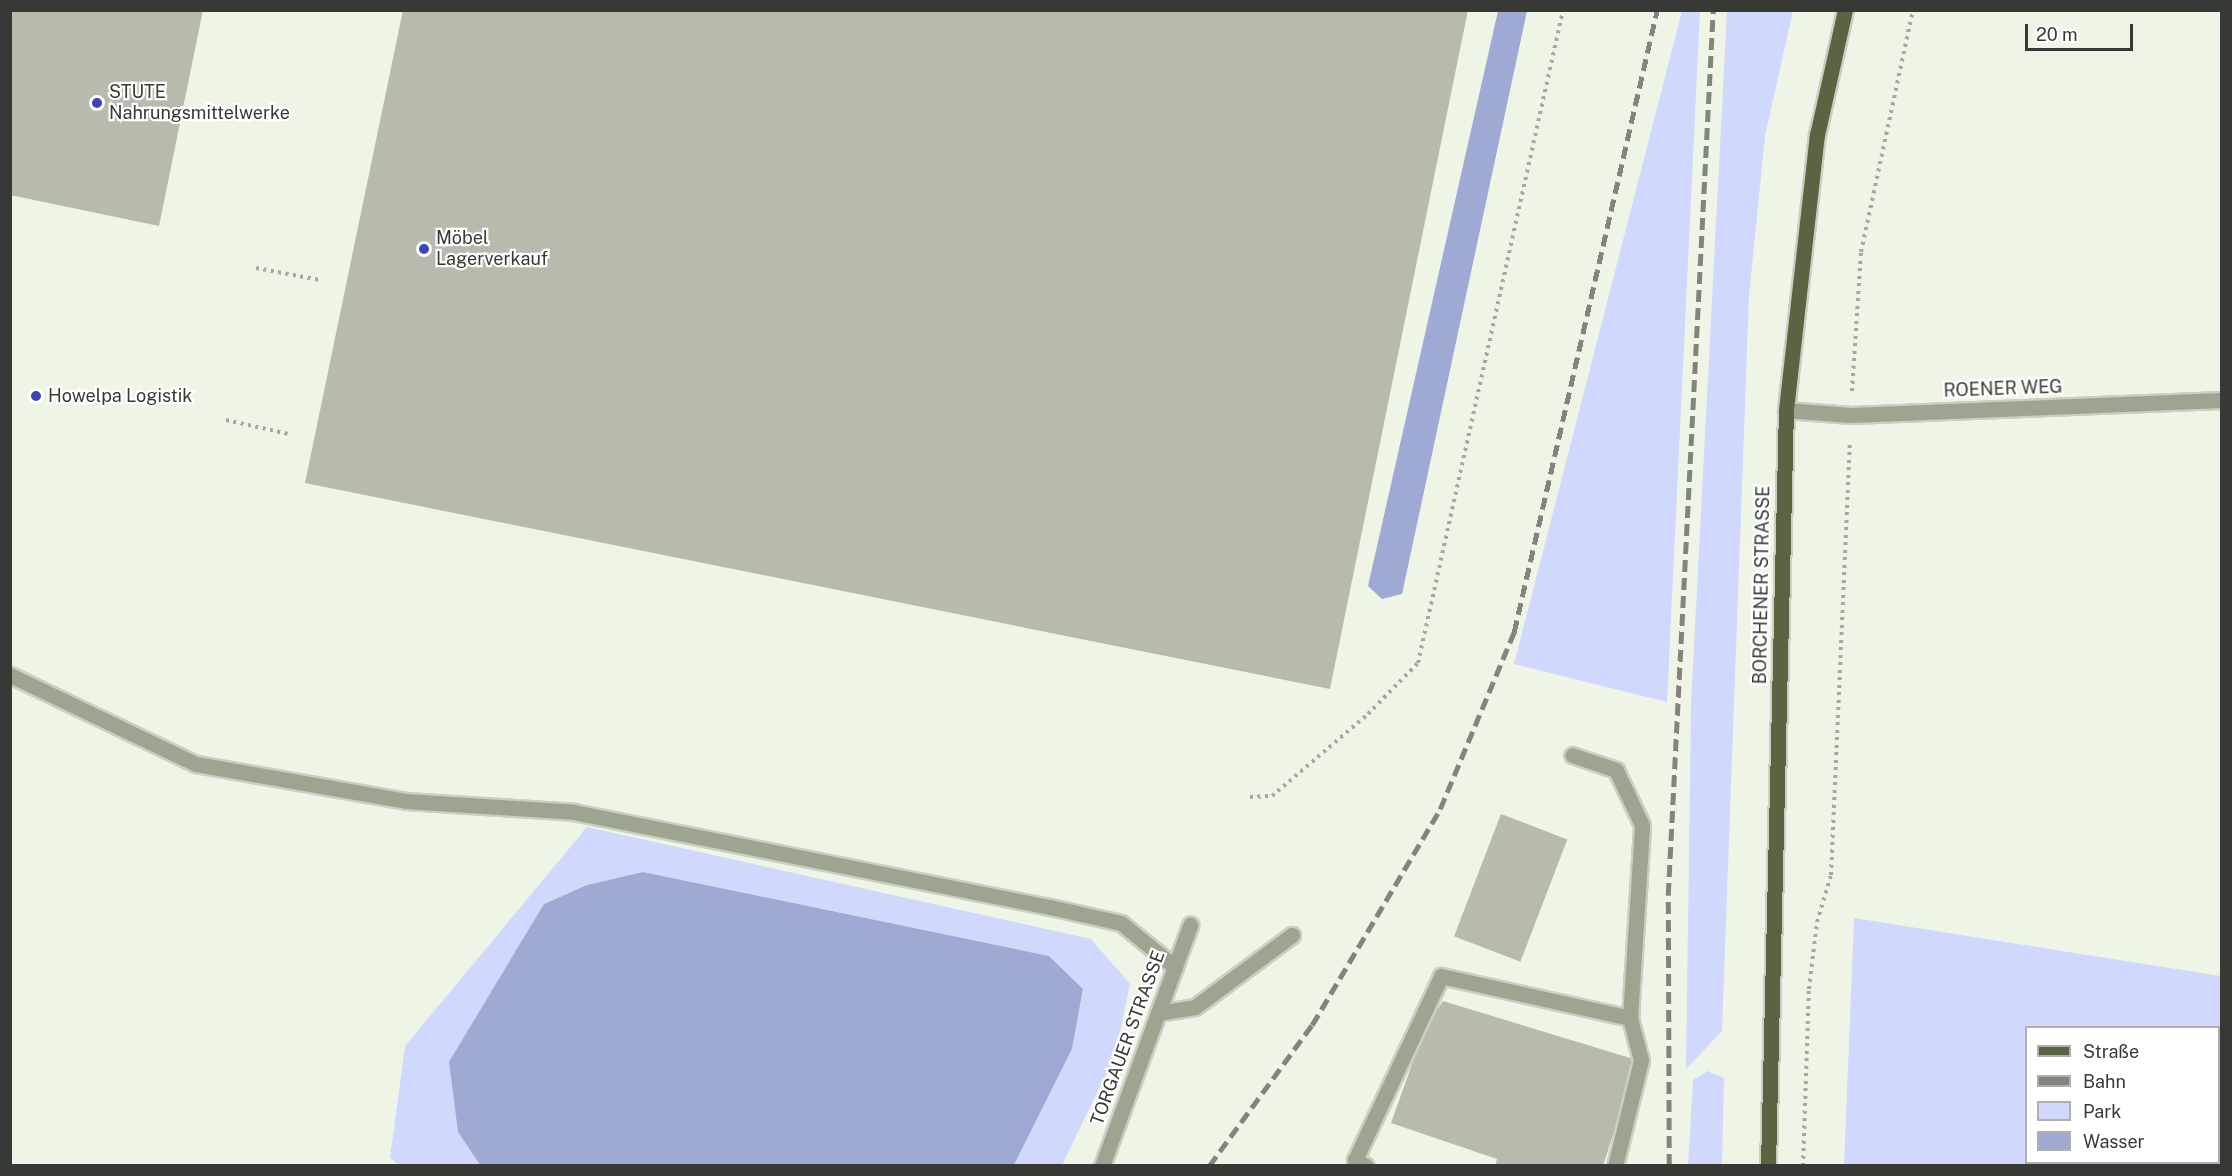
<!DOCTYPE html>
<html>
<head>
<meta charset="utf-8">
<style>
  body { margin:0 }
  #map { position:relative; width:2232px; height:1176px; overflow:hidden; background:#eff5e6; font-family:"Public Sans",sans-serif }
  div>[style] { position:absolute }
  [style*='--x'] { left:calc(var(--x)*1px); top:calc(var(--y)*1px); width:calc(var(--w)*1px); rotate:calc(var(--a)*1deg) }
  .green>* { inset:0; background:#d0d9fd }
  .water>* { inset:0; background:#9ea9d4 }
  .building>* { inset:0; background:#b6bbad; transform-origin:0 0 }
  .path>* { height:4px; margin-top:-2px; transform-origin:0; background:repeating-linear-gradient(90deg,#a5a99e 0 3px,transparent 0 7.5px) }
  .roads { filter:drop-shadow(2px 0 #cacfc2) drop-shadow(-2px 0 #cacfc2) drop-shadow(0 2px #cacfc2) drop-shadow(0 -2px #cacfc2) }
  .minor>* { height:15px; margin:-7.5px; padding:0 7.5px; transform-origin:7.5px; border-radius:7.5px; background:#9da591 }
  .major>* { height:15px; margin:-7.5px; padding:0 7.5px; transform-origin:7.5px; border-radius:7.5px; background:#596542 }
  .rail>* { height:4.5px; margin-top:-2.25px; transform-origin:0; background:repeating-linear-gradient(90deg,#81857c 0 12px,transparent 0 18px) }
  .dots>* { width:16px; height:16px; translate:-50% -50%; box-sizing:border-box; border:3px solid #fff; border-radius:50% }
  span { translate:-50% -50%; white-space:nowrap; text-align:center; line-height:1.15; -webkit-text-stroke:4.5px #fff; paint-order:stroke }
  .poi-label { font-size:18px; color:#373934 }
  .left { translate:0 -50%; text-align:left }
  .street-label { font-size:18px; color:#373934 }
  .frame { position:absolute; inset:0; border:12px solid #373934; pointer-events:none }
  .legend { position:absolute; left:2025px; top:1026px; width:195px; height:138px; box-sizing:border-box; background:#fff; border:2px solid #afb0ae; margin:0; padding:8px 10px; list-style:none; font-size:18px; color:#373934 }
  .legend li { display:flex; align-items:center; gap:12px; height:30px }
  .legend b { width:30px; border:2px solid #afb0ae }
  .scale { position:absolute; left:2025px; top:24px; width:108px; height:27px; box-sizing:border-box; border:3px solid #373934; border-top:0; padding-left:8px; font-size:18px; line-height:21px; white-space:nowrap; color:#373934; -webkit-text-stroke:4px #fff; paint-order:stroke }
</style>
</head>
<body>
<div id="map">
  <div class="green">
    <div style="clip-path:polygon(1682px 11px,1700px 11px,1667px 702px,1514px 664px)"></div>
    <div style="clip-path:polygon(1727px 11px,1793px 11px,1765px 136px,1749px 296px,1722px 1031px,1686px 1069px,1691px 704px)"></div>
    <div style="clip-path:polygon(587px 827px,1091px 939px,1130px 984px,1115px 1056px,1062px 1165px,1014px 1165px,1072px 1049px,1083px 990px,1049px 956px,643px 872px,587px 885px,544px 904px,458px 1132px,480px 1165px,399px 1165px,390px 1158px,405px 1046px)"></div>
    <div style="clip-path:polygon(evenodd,1854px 918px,2221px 976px,2221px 1165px,1844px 1165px,1854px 918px,2026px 1028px,2218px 1028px,2218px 1162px,2026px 1162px,2026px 1028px)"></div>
    <div style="clip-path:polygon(1708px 1071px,1724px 1078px,1722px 1165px,1688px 1165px,1693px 1080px)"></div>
  </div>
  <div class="water">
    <div style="clip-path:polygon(1498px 11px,1527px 11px,1402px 594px,1382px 599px,1368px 586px)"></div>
    <div style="clip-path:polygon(643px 872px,1049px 956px,1083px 989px,1072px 1049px,1014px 1165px,480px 1165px,458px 1132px,449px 1062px,544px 904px,587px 885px)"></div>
  </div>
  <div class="building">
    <div style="clip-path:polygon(10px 10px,203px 10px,159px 226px,10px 195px)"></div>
    <div style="clip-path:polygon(403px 10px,1468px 10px,1330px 689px,305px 483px)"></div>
    <div style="left:1501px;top:814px;width:71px;height:131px;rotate:21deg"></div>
    <div style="clip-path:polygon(1443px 1001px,1637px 1060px,1603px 1166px,1495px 1166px,1497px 1159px,1391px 1123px,1426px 1025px)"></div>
  </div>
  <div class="path">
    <div style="--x:256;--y:268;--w:65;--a:10.6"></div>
    <div style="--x:1852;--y:391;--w:139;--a:-86.3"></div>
    <div style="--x:1861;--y:252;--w:248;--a:-77.9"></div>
    <div style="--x:226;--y:420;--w:64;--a:12.7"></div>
    <div style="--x:1250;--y:797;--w:22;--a:-3"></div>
    <div style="--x:1272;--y:796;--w:126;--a:-40.5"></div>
    <div style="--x:1368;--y:714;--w:71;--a:-45.6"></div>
    <div style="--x:1418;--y:663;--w:669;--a:-77.48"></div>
    <div style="--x:1803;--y:1166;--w:177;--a:-88.1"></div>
    <div style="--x:1809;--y:989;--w:67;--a:-83.2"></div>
    <div style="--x:1817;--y:922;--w:49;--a:-73.4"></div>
    <div style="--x:1831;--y:875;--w:435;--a:-87.5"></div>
  </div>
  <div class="roads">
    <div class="minor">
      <div style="--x:1786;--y:410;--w:65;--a:4.4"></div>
      <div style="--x:1851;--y:415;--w:371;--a:-2.3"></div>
      <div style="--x:10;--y:675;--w:206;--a:25.6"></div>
      <div style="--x:196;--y:764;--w:213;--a:10"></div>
      <div style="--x:406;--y:801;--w:168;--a:3.7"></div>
      <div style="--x:574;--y:812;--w:485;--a:11.3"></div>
      <div style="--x:1050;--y:907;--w:73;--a:12.7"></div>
      <div style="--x:1121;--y:923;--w:70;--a:39.2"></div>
      <div style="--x:1158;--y:1013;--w:37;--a:-9"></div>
      <div style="--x:1195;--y:1007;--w:121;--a:-36.6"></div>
      <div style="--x:1102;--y:1166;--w:257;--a:-69.9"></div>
      <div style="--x:1366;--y:1166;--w:13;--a:-151"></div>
      <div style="--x:1355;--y:1160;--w:203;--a:-64.9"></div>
      <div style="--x:1441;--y:976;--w:194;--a:12.5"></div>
      <div style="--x:1630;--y:1018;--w:193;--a:-86.4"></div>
      <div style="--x:1642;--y:825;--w:61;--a:-115.3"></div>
      <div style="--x:1616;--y:770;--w:46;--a:-161.2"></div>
      <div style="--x:1615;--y:1166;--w:109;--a:-76.2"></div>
      <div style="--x:1641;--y:1060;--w:43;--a:-104.7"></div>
    </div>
    <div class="major">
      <div style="--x:1768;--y:1166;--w:756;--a:-88.64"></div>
      <div style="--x:1786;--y:410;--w:277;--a:-83.6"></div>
      <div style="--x:1817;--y:135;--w:128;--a:-77.4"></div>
    </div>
  </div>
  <div class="rail">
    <div style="--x:1209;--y:1166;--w:175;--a:-53.9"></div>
    <div style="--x:1312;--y:1025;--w:251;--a:-59.3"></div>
    <div style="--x:1440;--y:809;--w:192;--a:-67.3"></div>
    <div style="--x:1514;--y:632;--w:638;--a:-77.05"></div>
    <div style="--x:1669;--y:1166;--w:271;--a:-90.2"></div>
    <div style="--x:1668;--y:895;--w:886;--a:-87.09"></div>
  </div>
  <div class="dots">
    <div style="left:97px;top:103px;background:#3c44b8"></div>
    <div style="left:424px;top:249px;background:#3c44b8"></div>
    <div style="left:36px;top:396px;background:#3c44b8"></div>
  </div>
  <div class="poi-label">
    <span class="left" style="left:109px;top:103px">STUTE<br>Nahrungsmittelwerke</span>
    <span class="left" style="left:436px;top:249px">Möbel<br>Lagerverkauf</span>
    <span class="left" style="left:48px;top:396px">Howelpa Logistik</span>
  </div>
  <div class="street-label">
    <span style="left:2003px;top:389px;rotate:-2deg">ROENER WEG</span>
    <span style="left:1762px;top:585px;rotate:-89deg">BORCHENER STRASSE</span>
    <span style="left:1128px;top:1038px;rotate:-70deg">TORGAUER STRASSE</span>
  </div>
  <div class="frame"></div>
  <ul class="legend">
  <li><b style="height:8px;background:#596542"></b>Straße</li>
  <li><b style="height:8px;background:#81857c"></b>Bahn</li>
  <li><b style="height:16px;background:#d0d9fd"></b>Park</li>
  <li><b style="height:16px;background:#9ea9d4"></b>Wasser</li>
  </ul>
  <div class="scale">20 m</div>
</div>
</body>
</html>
